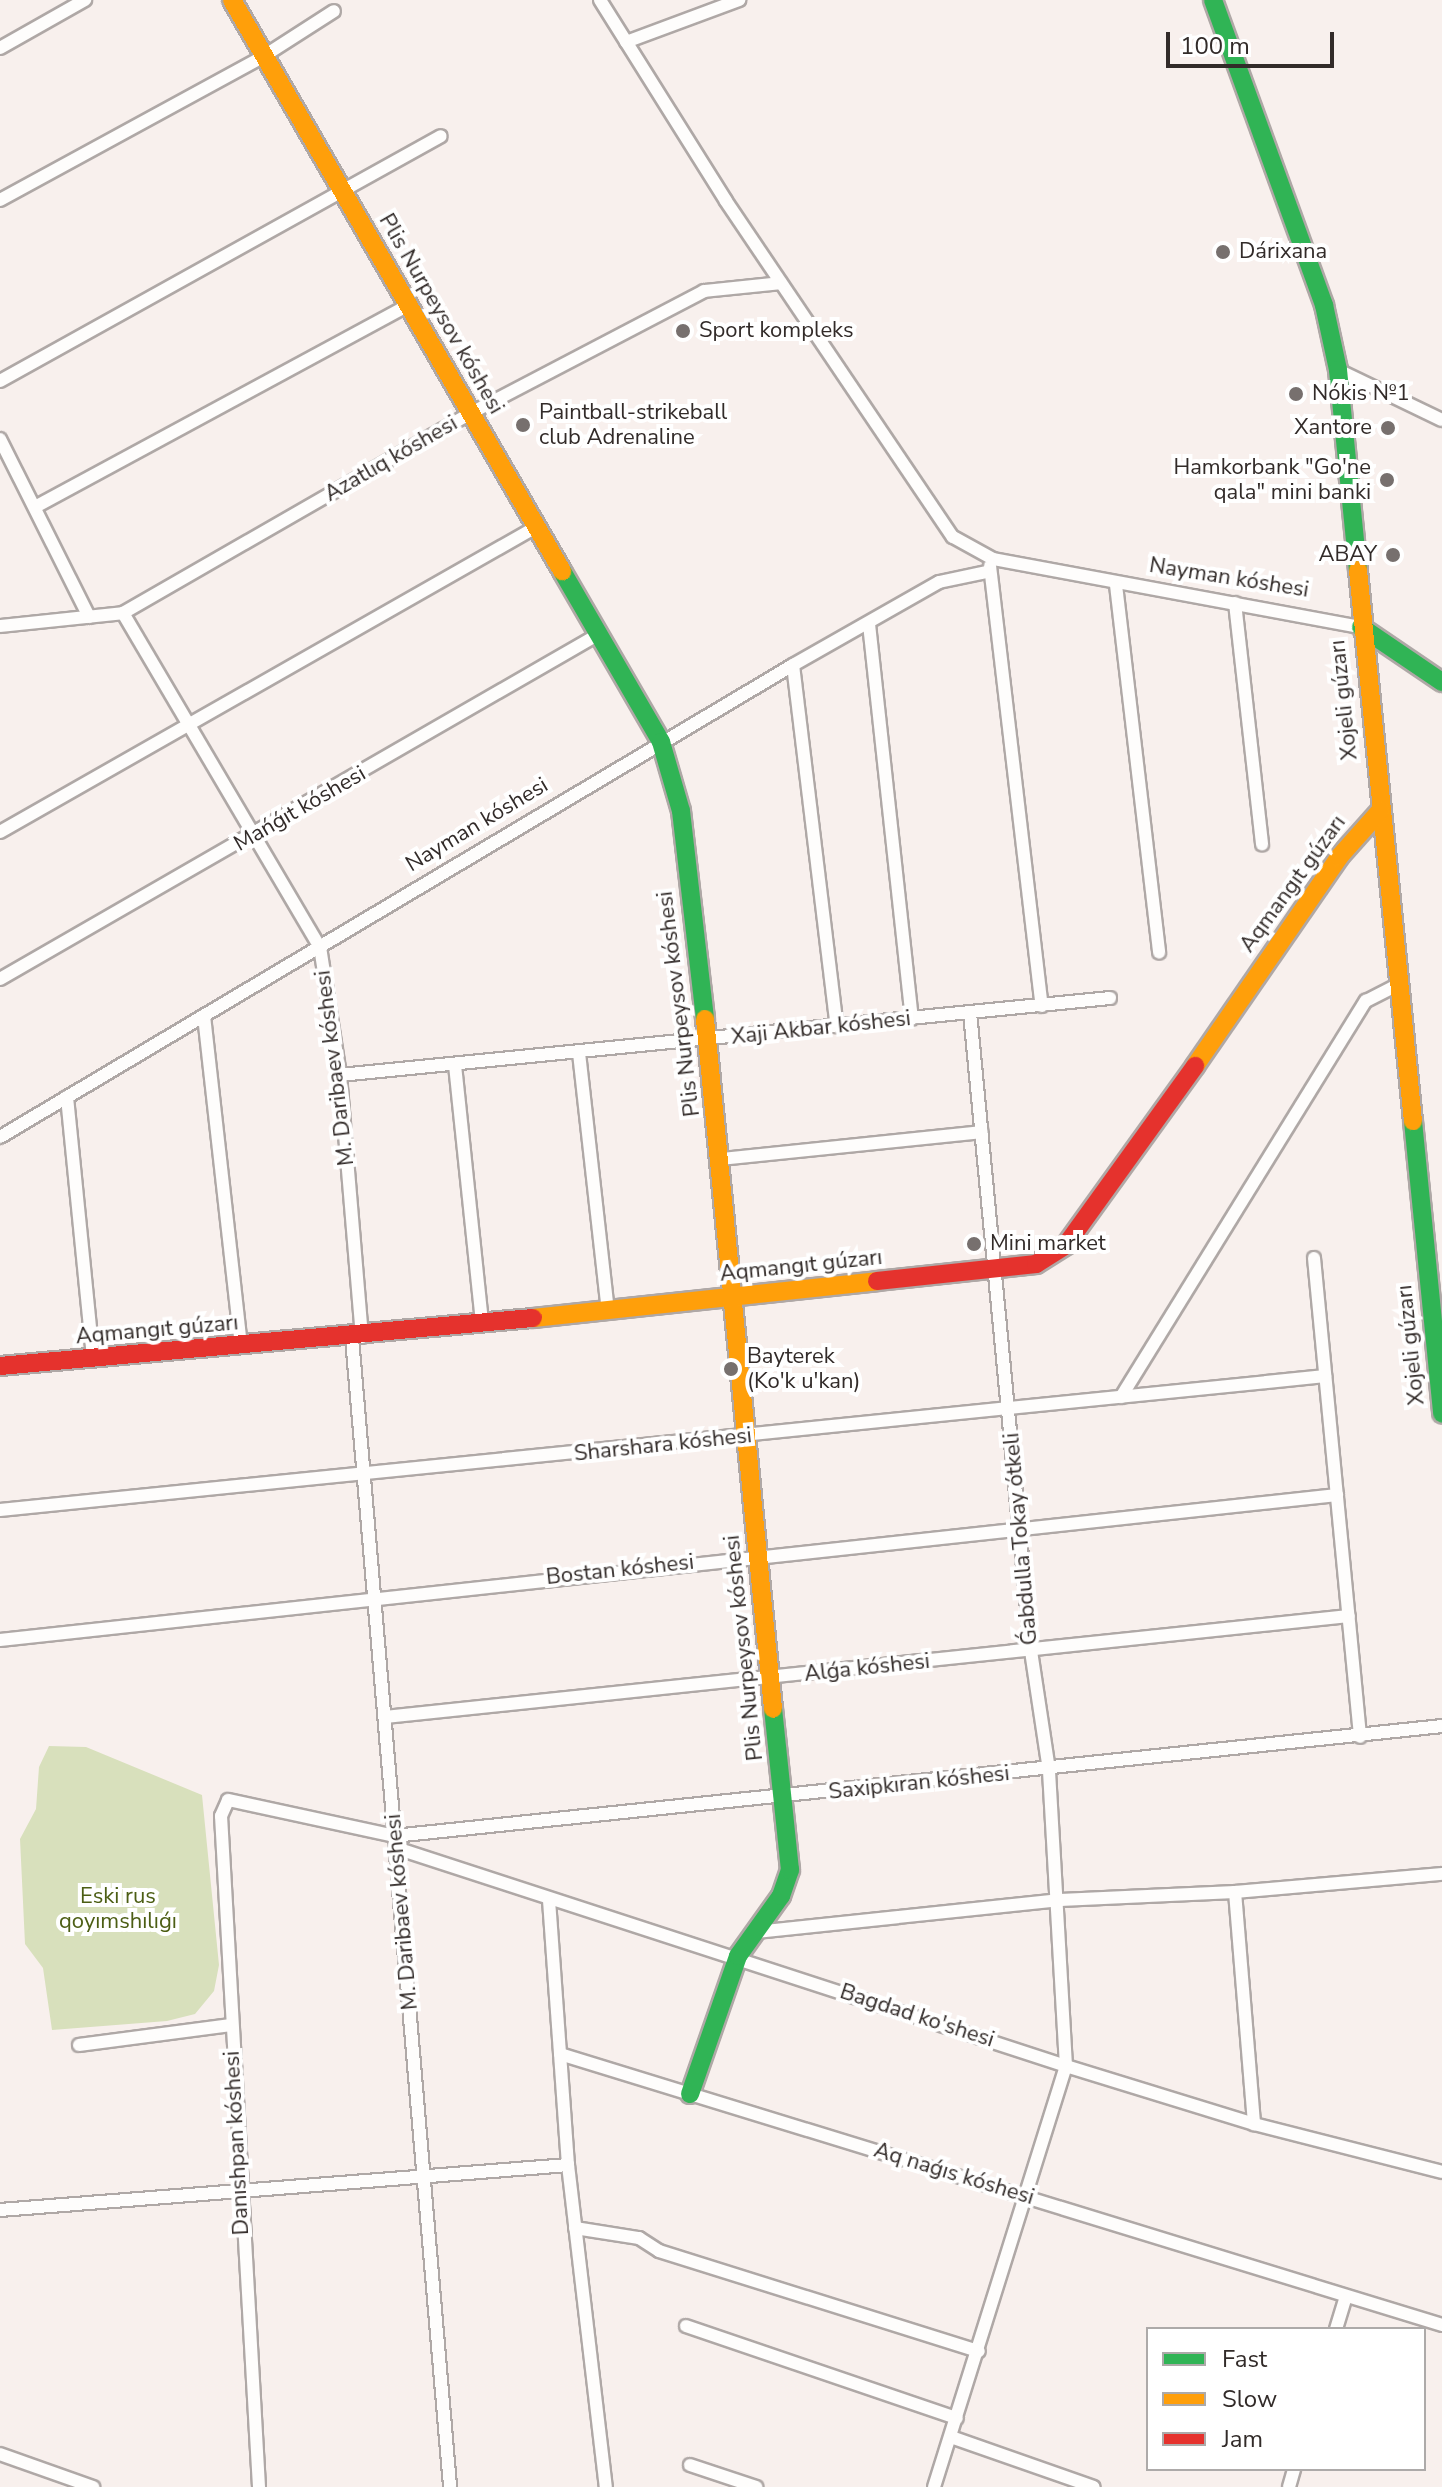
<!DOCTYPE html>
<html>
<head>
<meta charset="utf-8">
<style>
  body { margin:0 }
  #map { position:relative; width:1442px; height:2487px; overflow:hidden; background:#f8f0ed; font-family:"Nunito Sans",sans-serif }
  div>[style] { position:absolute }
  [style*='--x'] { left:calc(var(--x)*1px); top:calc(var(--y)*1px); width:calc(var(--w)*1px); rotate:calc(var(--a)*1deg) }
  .green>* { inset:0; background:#d8e0bc }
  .roads { filter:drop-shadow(2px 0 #afa8a6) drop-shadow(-2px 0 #afa8a6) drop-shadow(0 2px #afa8a6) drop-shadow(0 -2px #afa8a6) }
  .street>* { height:12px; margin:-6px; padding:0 6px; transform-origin:6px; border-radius:6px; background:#fefdfc }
  .fast>* { height:18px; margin:-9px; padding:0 9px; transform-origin:9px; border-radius:9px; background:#30b455 }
  .slow>* { height:18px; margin:-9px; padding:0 9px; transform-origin:9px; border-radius:9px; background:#ff9f0a }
  .jam>* { height:18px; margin:-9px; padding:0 9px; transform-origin:9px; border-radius:9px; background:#e5322d }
  .dots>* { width:22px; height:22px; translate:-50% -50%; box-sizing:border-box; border:4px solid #fff; border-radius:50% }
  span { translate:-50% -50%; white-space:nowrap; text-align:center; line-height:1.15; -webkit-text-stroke:8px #fff; paint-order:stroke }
  .poi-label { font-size:22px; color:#322b29 }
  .left { translate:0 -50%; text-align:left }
  .right { translate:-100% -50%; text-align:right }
  .street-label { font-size:22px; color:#322b29 }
  .park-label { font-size:22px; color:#4c5e14 }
  .legend { position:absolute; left:1146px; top:2327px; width:280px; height:144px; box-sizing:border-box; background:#fff; border:2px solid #adaaa9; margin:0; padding:10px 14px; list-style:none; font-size:24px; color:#322b29 }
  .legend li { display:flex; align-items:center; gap:16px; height:40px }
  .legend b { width:40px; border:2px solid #adaaa9 }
  .scale { position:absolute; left:1166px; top:32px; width:168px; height:36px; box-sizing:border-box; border:4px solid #322b29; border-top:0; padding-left:10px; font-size:24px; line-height:28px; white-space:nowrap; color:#322b29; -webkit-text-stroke:6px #fff; paint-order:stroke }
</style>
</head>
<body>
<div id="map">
  <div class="green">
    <div style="clip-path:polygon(49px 1746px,86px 1747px,202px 1795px,219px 1965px,214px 1991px,195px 2014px,167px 2021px,52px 2030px,43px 1968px,25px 1944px,20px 1839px,36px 1809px,39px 1767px)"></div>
  </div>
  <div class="roads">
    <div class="street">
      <div style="--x:600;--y:0;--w:237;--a:57.9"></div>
      <div style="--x:726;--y:201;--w:405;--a:56"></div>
      <div style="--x:953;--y:537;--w:46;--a:28.8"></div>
      <div style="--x:993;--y:559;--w:374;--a:10.5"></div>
      <div style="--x:626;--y:42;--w:121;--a:-20.4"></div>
      <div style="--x:0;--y:48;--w:98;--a:-29.5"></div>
      <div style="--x:0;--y:200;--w:301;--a:-28.6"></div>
      <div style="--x:264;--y:56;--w:83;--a:-32.7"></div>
      <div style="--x:1338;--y:370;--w:115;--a:25.7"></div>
      <div style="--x:0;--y:381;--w:504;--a:-29.05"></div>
      <div style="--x:0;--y:439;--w:199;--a:63.4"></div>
      <div style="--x:35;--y:507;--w:424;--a:-28.4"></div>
      <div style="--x:990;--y:566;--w:443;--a:83.3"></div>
      <div style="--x:1116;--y:585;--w:370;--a:83.3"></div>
      <div style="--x:1235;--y:603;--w:243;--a:83.6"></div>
      <div style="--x:123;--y:613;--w:388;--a:59.5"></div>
      <div style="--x:320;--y:947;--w:130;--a:81.1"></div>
      <div style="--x:340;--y:1075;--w:263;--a:85.2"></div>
      <div style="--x:869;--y:624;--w:397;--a:83.8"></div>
      <div style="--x:0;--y:626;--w:124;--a:-6"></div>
      <div style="--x:123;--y:613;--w:401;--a:-29.9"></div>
      <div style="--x:471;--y:413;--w:263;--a:-27.6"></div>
      <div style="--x:704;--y:291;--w:77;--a:-5.9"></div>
      <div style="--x:793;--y:665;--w:364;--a:83.1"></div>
      <div style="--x:0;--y:832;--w:617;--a:-29.64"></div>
      <div style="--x:0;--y:979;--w:691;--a:-29.94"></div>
      <div style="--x:204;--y:1016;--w:333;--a:83.6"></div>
      <div style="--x:579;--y:1053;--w:259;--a:83.6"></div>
      <div style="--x:455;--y:1065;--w:260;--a:84"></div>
      <div style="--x:340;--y:1075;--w:774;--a:-5.71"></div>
      <div style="--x:67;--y:1097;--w:263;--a:84.3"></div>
      <div style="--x:0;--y:1137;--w:923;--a:-30.76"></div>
      <div style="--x:793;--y:665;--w:168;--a:-29.6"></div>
      <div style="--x:939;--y:582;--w:48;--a:-12"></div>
      <div style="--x:721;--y:1159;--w:262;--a:-5.9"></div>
      <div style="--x:1314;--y:1258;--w:481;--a:84.5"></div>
      <div style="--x:352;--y:1338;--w:1153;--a:85.12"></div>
      <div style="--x:1121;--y:1397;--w:466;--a:-58.3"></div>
      <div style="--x:1366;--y:1001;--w:36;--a:-27"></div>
      <div style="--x:0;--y:1510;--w:1332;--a:-5.77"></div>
      <div style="--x:0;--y:1640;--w:1345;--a:-6.19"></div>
      <div style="--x:385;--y:1717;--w:969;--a:-5.98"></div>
      <div style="--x:396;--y:1848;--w:705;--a:18.02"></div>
      <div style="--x:1066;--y:2066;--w:197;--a:17.1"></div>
      <div style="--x:1254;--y:2124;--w:194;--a:14.3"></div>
      <div style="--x:1235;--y:1892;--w:233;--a:85.3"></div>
      <div style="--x:549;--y:1900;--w:266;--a:85.9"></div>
      <div style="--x:568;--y:2165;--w:324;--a:83.3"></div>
      <div style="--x:756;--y:1932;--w:306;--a:-6"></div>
      <div style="--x:1060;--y:1900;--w:175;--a:-2.6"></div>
      <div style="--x:1235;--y:1892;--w:208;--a:-5"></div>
      <div style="--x:79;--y:2045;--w:153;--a:-7.5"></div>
      <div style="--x:560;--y:2054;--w:923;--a:17.08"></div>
      <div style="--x:0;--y:2210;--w:570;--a:-4.53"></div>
      <div style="--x:575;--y:2228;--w:65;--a:8.9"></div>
      <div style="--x:639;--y:2238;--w:24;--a:33"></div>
      <div style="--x:659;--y:2251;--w:335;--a:17.4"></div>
      <div style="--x:686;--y:2326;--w:286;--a:18.8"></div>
      <div style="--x:1336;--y:2329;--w:31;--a:-73"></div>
      <div style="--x:951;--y:2437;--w:151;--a:19.3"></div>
      <div style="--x:0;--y:2454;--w:99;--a:19.5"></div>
      <div style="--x:690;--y:2465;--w:70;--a:18.4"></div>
      <div style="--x:259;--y:2487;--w:672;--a:-93.24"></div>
      <div style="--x:221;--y:1816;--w:17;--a:-66"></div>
      <div style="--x:228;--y:1800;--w:170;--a:12.2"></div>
      <div style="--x:394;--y:1836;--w:1054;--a:-5.99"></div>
      <div style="--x:934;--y:2487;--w:441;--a:-72.6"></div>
      <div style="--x:1066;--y:2066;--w:296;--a:-93.3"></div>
      <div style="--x:1049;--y:1770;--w:120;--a:-98.6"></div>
      <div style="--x:1031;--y:1651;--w:641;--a:-95.46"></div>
      <div style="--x:1289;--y:2487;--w:19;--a:-74"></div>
    </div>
    <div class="fast">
      <div style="--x:1213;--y:0;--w:325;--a:70"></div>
      <div style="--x:1324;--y:305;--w:66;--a:77.8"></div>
      <div style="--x:1338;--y:370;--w:201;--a:84.3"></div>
      <div style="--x:562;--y:571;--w:198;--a:59.9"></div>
      <div style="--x:661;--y:742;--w:72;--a:73.8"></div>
      <div style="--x:681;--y:811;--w:209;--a:83.4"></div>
      <div style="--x:1361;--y:627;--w:98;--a:34.2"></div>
      <div style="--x:1413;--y:1121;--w:294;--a:84.3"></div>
      <div style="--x:690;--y:2094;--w:146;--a:-70.8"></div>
      <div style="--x:738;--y:1956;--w:74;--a:-54.4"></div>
      <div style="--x:781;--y:1896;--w:28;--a:-71"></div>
      <div style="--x:790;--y:1870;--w:162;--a:-96"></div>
    </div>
    <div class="slow">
      <div style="--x:232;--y:0;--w:660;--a:59.97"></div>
      <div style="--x:1358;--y:570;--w:554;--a:84.3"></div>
      <div style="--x:705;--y:1019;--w:693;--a:84.37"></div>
      <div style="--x:1195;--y:1066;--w:254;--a:-55.4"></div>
      <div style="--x:1339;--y:857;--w:62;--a:-48.3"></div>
      <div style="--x:533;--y:1318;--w:346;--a:-6.1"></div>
    </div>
    <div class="jam">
      <div style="--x:877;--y:1281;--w:160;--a:-6.1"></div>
      <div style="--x:1036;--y:1264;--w:36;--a:-32"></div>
      <div style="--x:1066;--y:1245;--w:221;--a:-54.2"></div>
      <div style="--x:0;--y:1366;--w:535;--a:-5.15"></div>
    </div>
  </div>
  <div class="dots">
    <div style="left:1223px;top:252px;background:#77706e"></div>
    <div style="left:683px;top:331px;background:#77706e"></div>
    <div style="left:1296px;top:394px;background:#77706e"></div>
    <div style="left:523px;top:425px;background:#77706e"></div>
    <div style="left:1388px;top:428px;background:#77706e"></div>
    <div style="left:1387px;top:480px;background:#77706e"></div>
    <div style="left:1393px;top:555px;background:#77706e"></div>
    <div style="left:974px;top:1244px;background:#77706e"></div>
    <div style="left:731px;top:1369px;background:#77706e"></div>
  </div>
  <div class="poi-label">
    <span class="left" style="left:1239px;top:252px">Dárixana</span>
    <span class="left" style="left:699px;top:331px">Sport kompleks</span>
    <span class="left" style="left:1312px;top:394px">Nókis №1</span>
    <span class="left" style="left:539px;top:425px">Paintball-strikeball<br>club Adrenaline</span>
    <span class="right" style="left:1372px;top:428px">Xantore</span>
    <span class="right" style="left:1371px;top:480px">Hamkorbank "Go'ne<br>qala" mini banki</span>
    <span class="right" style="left:1377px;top:555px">ABAY</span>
    <span class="left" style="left:990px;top:1244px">Mini market</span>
    <span class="left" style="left:747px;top:1369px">Bayterek<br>(Ko'k u'kan)</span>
  </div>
  <div class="street-label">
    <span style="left:441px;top:314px;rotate:60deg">Plis Nurpeysov kóshesi</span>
    <span style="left:391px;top:459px;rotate:-30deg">Azatlıq kóshesi</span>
    <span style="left:1229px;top:578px;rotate:9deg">Nayman kóshesi</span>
    <span style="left:1344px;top:700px;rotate:-96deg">Xojeli gúzarı</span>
    <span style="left:300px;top:809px;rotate:-30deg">Mańǵıt kóshesi</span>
    <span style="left:477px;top:825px;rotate:-31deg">Nayman kóshesi</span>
    <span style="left:1293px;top:884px;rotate:-54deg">Aqmangıt gúzarı</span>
    <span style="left:679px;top:1004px;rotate:-97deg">Plis Nurpeysov kóshesi</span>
    <span style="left:821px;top:1028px;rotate:-6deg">Xaji Akbar kóshesi</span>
    <span style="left:335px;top:1068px;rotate:-97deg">M. Daribaev kóshesi</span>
    <span style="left:801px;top:1266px;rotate:-6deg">Aqmangıt gúzarı</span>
    <span style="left:157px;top:1330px;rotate:-5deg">Aqmangıt gúzarı</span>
    <span style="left:1411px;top:1345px;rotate:-96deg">Xojeli gúzarı</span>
    <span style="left:663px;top:1445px;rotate:-6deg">Sharshara kóshesi</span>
    <span style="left:1021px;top:1539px;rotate:-95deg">Ǵabdulla Tokay ótkeli</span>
    <span style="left:620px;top:1570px;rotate:-6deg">Bostan kóshesi</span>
    <span style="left:744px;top:1648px;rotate:-96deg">Plis Nurpeysov kóshesi</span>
    <span style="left:867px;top:1668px;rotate:-6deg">Alǵa kóshesi</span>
    <span style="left:919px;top:1783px;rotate:-6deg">Saxipkıran kóshesi</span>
    <span style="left:402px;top:1912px;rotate:-95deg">M. Daribaev kóshesi</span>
    <span style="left:917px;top:2016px;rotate:18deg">Bagdad ko'shesi</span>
    <span style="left:237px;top:2143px;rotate:-93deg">Danıshpan kóshesi</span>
    <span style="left:954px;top:2174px;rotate:17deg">Aq naǵıs kóshesi</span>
  </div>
  <div class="park-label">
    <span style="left:118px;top:1909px">Eski rus<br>qoyımshılıǵı</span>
  </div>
  <ul class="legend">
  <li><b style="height:10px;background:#30b455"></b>Fast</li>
  <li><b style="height:10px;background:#ff9f0a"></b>Slow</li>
  <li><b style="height:10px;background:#e5322d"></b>Jam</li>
  </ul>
  <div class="scale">100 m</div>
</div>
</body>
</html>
